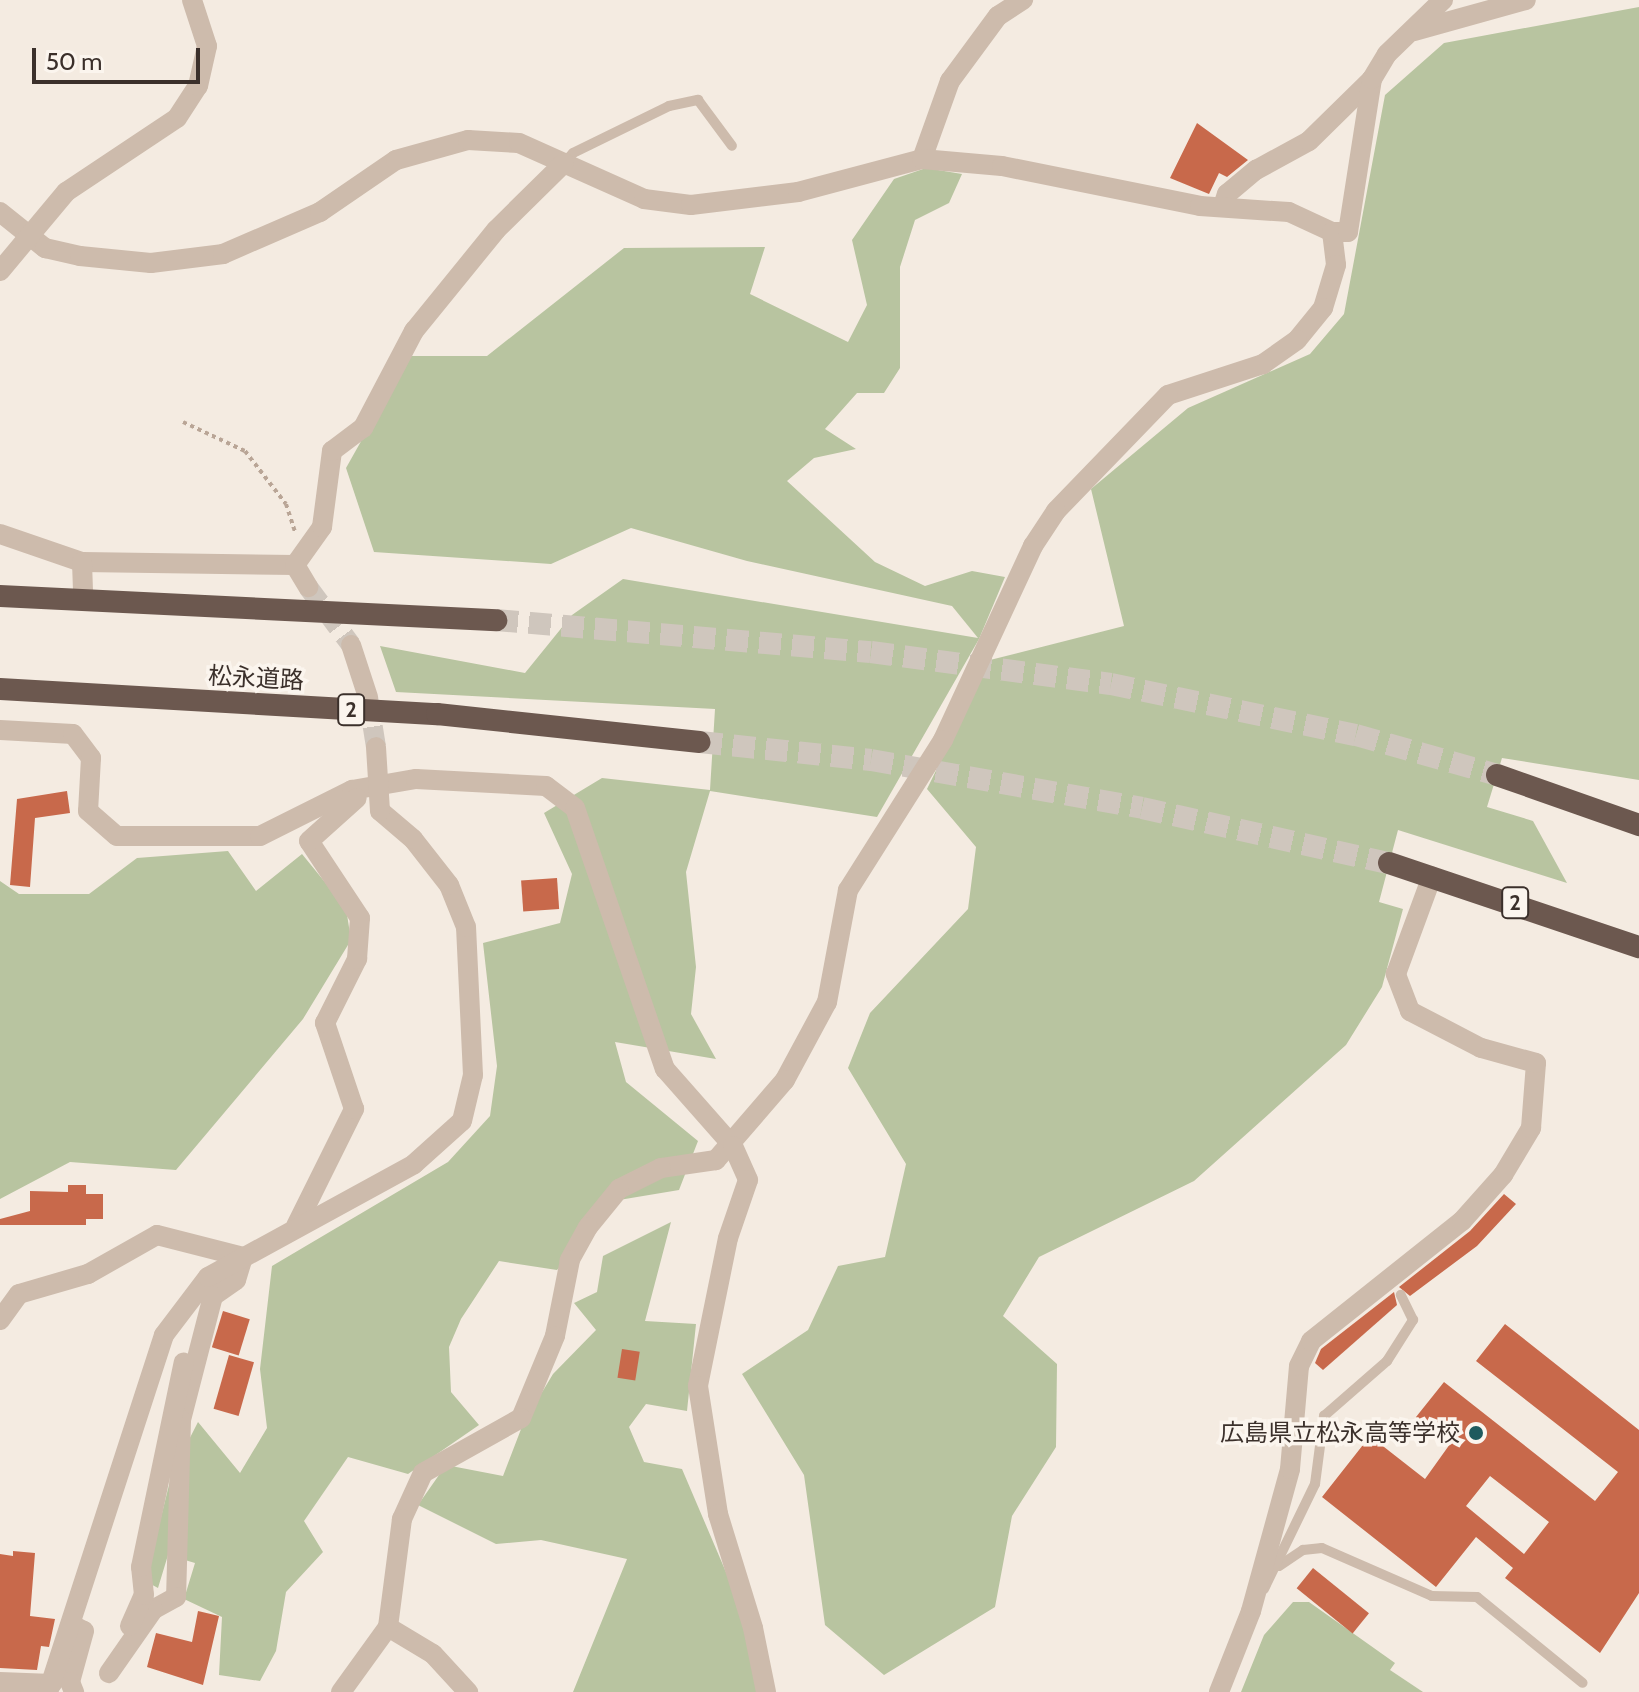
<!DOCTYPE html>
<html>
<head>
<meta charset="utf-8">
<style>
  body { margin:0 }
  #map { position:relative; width:1639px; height:1692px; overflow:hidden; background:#f4ebe1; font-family:Cabin,"Noto Sans JP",sans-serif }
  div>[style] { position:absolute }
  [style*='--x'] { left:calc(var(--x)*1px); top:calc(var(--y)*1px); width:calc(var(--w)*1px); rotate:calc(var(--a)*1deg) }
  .green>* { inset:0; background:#b8c4a0 }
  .building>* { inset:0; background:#c8694b; transform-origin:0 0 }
  .minor-tunnel>* { height:20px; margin-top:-10px; transform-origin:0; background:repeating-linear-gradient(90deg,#cfc6bd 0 20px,transparent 0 30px) }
  .trunk-tunnel>* { height:22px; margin-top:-11px; transform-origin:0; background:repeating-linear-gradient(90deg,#cfc6bd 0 22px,transparent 0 33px) }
  .path>* { height:4px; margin-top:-2px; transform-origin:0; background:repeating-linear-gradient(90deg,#b9a596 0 4px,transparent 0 8px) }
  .service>* { height:10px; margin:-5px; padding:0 5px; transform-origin:5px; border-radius:5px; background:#cdbbac }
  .minor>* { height:20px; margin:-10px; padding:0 10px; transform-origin:10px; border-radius:10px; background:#cdbbac }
  .trunk>* { height:22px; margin:-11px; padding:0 11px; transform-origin:11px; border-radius:11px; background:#6c584f }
  .dots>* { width:22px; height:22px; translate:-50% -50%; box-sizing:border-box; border:4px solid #fbf5ee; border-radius:50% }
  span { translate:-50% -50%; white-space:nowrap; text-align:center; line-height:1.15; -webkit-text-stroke:7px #fbf5ee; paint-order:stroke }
  .shield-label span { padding:2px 6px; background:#fbf5ee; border:2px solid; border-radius:6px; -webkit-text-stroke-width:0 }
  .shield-label { font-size:22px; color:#3b302b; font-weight:700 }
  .street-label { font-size:24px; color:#3b302b }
  .poi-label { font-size:24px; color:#3b302b }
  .right { translate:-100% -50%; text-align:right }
  .scale { position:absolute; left:32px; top:48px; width:168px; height:36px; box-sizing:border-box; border:4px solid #3b302b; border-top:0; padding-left:10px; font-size:24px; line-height:28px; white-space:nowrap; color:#3b302b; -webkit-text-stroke:6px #fbf5ee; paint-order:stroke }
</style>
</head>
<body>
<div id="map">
  <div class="green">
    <div style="clip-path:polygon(1639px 7px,1639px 780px,1502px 758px,1487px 807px,1533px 821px,1567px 883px,1398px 830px,1379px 902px,1403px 909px,1382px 987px,1346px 1045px,1194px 1181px,1039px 1257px,1003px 1316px,1057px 1364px,1056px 1447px,1012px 1516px,995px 1607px,884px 1675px,825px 1625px,804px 1475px,742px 1374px,808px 1330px,838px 1266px,885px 1257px,906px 1164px,848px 1068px,870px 1013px,968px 909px,976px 847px,927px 789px,990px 660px,1124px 626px,1091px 489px,1188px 408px,1310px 354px,1344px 314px,1385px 95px,1444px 43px)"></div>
    <div style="clip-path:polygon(926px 168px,962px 174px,949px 203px,915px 220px,900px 267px,900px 368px,884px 393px,857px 393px,825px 429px,856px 449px,814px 458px,787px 481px,875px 562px,925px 586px,972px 571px,1005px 577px,979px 639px,877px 817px,710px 791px,686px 872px,696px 967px,691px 1014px,716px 1059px,615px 1042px,626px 1082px,698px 1141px,679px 1190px,619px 1200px,557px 1270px,499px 1261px,461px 1319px,449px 1347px,451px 1392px,479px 1425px,408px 1474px,348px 1457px,304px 1521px,323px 1552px,286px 1592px,276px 1651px,260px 1681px,219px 1675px,222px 1617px,184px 1599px,195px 1563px,168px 1555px,158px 1588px,145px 1581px,172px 1473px,198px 1422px,240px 1473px,267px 1428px,260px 1369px,272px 1266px,448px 1162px,490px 1116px,497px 1066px,483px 943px,560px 923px,572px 874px,544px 813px,602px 778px,710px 790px,715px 709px,396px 692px,380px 646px,525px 673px,572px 615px,623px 579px,978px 638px,952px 606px,747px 561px,631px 528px,551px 564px,374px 552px,346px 468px,409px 356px,487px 356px,624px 248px,765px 247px,750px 294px,848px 342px,867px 305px,852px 240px,894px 179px)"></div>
    <div style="clip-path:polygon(228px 851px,256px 891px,302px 854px,346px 908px,351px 940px,303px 1019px,176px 1170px,70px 1162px,0 1199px,0 881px,19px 894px,89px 894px,137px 858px)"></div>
    <div style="clip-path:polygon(671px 1222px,645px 1321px,696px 1324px,687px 1411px,646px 1404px,629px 1427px,644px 1462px,682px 1469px,743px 1612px,761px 1692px,573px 1692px,627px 1559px,541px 1540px,496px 1544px,418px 1505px,446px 1465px,503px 1476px,523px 1424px,553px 1374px,596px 1330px,574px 1303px,597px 1292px,603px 1256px)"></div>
    <div style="clip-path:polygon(1293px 1602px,1309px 1602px,1395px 1663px,1390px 1670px,1423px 1692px,1241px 1692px,1264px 1635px)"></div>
  </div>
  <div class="building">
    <div style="clip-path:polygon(1197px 123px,1248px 160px,1227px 177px,1219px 173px,1209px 194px,1170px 178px)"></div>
    <div style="clip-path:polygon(67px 791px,70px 813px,35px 818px,30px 887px,10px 885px,17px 799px)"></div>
    <div style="left:557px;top:878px;width:31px;height:36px;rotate:86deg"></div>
    <div style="clip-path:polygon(68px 1185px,86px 1185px,86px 1194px,103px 1194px,103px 1219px,86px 1219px,86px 1225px,0 1225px,0 1219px,30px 1211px,30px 1191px,68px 1192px)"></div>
    <div style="clip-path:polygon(1504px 1194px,1516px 1204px,1477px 1246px,1410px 1296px,1399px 1287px,1470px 1231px)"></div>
    <div style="clip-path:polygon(1394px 1292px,1397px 1305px,1323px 1370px,1315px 1363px,1321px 1349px)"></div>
    <div style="left:223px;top:1311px;width:28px;height:38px;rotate:17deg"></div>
    <div style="clip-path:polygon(evenodd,1505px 1324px,1639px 1430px,1639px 1593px,1600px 1653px,1505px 1578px,1513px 1568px,1476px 1537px,1436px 1587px,1322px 1497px,1370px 1436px,1425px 1479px,1450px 1444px,1416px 1417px,1444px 1382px,1595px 1501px,1618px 1472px,1476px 1361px,1505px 1324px,1490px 1476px,1549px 1522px,1524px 1554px,1466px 1506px,1490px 1476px)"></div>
    <div style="left:622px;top:1349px;width:18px;height:29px;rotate:9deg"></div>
    <div style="left:229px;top:1355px;width:26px;height:56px;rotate:16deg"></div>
    <div style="clip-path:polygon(13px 1551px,35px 1553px,30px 1616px,55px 1619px,49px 1647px,41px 1646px,37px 1670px,0 1668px,0 1554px,13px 1556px)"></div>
    <div style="left:1313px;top:1568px;width:72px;height:26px;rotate:39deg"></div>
    <div style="clip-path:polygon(198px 1611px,219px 1616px,203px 1685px,147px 1667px,156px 1633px,192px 1642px)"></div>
  </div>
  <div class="minor-tunnel">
    <div style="--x:308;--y:587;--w:72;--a:53.4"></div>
    <div style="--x:368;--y:697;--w:51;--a:80.9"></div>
  </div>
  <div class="trunk-tunnel">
    <div style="--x:496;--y:620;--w:376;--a:4.9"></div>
    <div style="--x:871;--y:652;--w:242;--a:7.6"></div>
    <div style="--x:1111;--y:684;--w:250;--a:11.8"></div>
    <div style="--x:1356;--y:735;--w:147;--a:15.8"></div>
    <div style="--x:700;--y:742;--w:172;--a:6"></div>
    <div style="--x:871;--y:760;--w:275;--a:10"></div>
    <div style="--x:1142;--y:808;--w:253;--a:12.6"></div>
  </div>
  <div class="path">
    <div style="--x:183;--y:422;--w:68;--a:25.1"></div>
    <div style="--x:245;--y:451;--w:67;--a:52.3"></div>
    <div style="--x:286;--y:504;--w:29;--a:72"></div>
  </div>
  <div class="service">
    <div style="--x:564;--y:163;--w:13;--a:-48"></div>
    <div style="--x:573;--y:153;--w:107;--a:-26.1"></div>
    <div style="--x:669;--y:106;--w:30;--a:-12"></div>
    <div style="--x:698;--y:100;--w:57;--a:53.5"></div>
    <div style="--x:1279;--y:1566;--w:29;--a:-34"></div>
    <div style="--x:1303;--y:1550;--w:19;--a:-6"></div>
    <div style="--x:1322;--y:1548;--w:120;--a:23.6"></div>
    <div style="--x:1432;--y:1596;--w:45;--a:1.3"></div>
    <div style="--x:1477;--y:1597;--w:136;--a:39.1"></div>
    <div style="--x:1264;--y:1589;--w:117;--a:-64.1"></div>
    <div style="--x:1315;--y:1484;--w:69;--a:-82.5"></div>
    <div style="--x:1324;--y:1416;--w:84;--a:-41.1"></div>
    <div style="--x:1387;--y:1361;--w:49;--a:-57.6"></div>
    <div style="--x:1413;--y:1320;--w:28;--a:-116"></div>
  </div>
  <div class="minor">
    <div style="--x:1414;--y:31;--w:116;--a:-15.5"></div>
    <div style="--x:922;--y:159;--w:83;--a:-70.3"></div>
    <div style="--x:950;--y:81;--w:81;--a:-53.6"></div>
    <div style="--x:998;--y:16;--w:30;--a:-33"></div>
    <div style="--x:1223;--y:206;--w:13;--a:-72"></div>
    <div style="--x:1227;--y:194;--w:38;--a:-40"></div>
    <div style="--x:1256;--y:170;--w:60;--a:-28.7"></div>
    <div style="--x:1309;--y:141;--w:88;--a:-44.5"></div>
    <div style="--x:0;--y:212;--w:58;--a:38.7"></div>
    <div style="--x:45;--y:248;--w:36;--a:13"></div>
    <div style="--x:80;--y:256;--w:71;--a:5.6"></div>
    <div style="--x:151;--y:263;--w:73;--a:-7.1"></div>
    <div style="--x:223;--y:254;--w:106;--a:-23.4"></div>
    <div style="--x:320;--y:212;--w:92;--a:-34.4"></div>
    <div style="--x:396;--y:160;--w:75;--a:-15.5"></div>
    <div style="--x:468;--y:140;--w:51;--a:3.4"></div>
    <div style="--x:519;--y:143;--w:137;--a:24.1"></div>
    <div style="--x:644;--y:199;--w:47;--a:7.3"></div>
    <div style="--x:691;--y:205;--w:108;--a:-6.9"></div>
    <div style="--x:798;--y:192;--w:128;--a:-14.9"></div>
    <div style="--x:922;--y:159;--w:80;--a:5"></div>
    <div style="--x:1002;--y:166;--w:202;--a:11.4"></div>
    <div style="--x:1200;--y:206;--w:89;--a:3.9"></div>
    <div style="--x:1289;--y:212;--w:47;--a:24.9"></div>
    <div style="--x:1332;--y:232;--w:33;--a:83"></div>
    <div style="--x:1336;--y:265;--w:45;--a:106.8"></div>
    <div style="--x:1323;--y:308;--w:41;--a:129.1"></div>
    <div style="--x:1297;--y:340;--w:42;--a:144.8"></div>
    <div style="--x:1263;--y:364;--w:100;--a:161.9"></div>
    <div style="--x:1168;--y:395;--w:161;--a:134"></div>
    <div style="--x:1056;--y:511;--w:42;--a:123.3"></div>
    <div style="--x:1033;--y:546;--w:214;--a:114.9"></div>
    <div style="--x:943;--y:740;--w:178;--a:122.3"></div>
    <div style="--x:848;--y:890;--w:114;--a:100.6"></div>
    <div style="--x:827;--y:1002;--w:89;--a:118.3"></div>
    <div style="--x:785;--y:1080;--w:106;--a:130.8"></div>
    <div style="--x:716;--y:1160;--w:56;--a:171.7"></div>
    <div style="--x:661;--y:1168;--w:47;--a:153.4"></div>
    <div style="--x:619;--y:1189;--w:49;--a:129.2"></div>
    <div style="--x:588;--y:1227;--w:38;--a:119"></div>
    <div style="--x:570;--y:1260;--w:77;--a:101.2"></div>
    <div style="--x:555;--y:1336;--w:89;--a:112.5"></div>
    <div style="--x:521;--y:1418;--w:112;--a:150.7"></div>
    <div style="--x:423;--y:1473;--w:51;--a:114.5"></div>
    <div style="--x:402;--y:1519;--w:109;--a:97.4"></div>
    <div style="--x:388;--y:1627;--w:52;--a:31"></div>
    <div style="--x:433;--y:1654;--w:52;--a:47.4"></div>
    <div style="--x:1332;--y:232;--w:16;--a:0"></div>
    <div style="--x:1348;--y:232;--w:155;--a:-81.1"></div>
    <div style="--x:1372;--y:79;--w:29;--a:-59"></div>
    <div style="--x:1387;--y:54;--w:78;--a:-44"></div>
    <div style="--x:0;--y:271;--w:103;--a:-50.1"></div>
    <div style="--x:66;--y:192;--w:133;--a:-33.7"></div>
    <div style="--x:177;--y:118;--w:38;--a:-57"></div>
    <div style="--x:198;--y:86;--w:41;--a:-77.3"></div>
    <div style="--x:207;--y:46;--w:48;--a:-108.1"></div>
    <div style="--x:0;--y:534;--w:87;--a:18.9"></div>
    <div style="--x:82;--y:562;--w:213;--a:0.8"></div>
    <div style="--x:295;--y:565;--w:47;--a:-54.6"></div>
    <div style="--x:322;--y:527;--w:77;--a:-82.5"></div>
    <div style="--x:332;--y:451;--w:39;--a:-37"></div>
    <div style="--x:363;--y:428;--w:110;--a:-62.3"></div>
    <div style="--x:414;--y:331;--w:130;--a:-50.9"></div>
    <div style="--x:496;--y:230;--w:95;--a:-44.6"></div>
    <div style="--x:82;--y:562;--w:36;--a:88"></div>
    <div style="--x:295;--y:565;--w:26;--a:59"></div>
    <div style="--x:351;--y:645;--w:55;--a:71.9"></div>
    <div style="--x:0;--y:730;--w:73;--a:3.1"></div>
    <div style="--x:73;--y:734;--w:30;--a:53"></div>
    <div style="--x:91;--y:758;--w:53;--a:93.2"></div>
    <div style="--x:88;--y:811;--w:38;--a:41"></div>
    <div style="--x:117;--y:836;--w:143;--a:0"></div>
    <div style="--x:260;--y:836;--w:103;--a:-26.6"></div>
    <div style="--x:352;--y:790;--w:65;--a:-9.8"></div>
    <div style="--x:416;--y:779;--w:130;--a:3.1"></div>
    <div style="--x:546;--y:786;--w:36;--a:37"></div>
    <div style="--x:575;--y:808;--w:276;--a:71"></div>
    <div style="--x:665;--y:1069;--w:103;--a:48.6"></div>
    <div style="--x:733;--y:1146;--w:37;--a:66"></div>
    <div style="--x:748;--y:1180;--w:61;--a:109"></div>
    <div style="--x:728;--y:1238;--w:151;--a:101.5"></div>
    <div style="--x:698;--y:1386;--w:130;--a:81.1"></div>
    <div style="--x:718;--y:1514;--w:119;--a:72.9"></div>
    <div style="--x:753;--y:1628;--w:65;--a:78.5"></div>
    <div style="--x:296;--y:1226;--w:131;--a:-63.6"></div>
    <div style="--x:354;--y:1109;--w:91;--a:-108.6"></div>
    <div style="--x:325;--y:1023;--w:72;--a:-63.4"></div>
    <div style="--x:357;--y:959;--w:41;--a:-85.8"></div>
    <div style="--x:360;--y:918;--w:92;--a:-123.5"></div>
    <div style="--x:309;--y:841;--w:64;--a:-41.9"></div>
    <div style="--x:0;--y:1320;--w:32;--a:-54"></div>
    <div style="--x:19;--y:1294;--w:72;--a:-16.2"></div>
    <div style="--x:88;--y:1274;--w:79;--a:-29.5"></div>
    <div style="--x:157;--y:1235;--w:89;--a:14.3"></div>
    <div style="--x:243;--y:1257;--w:24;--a:107"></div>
    <div style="--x:236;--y:1280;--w:28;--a:145"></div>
    <div style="--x:213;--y:1296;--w:128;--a:104.5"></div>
    <div style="--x:181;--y:1420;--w:177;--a:91.6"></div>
    <div style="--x:176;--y:1597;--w:26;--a:151"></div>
    <div style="--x:153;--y:1610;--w:77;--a:124.9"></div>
    <div style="--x:72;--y:1625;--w:13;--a:27"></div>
    <div style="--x:84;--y:1631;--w:53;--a:105.4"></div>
    <div style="--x:70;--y:1682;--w:11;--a:68"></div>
    <div style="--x:130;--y:1626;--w:34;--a:-66"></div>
    <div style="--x:144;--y:1595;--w:28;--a:-96"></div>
    <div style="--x:141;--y:1567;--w:209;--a:-78.2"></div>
    <div style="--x:0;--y:1682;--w:52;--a:2.2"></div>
    <div style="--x:48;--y:1692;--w:375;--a:-72"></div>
    <div style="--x:164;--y:1335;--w:73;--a:-52.8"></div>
    <div style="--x:208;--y:1277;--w:235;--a:-28.7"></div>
    <div style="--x:414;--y:1164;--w:64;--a:-41.9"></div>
    <div style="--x:462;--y:1121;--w:47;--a:-76.6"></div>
    <div style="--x:473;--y:1075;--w:148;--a:-92.7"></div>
    <div style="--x:466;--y:927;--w:45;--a:-112"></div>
    <div style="--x:449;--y:885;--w:58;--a:-128"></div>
    <div style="--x:413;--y:839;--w:43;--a:-139.7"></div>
    <div style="--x:380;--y:811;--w:64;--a:-93.6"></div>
    <div style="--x:341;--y:1692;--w:80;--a:-54.1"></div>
    <div style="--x:1219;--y:1692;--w:87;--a:-68.4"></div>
    <div style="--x:1251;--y:1611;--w:147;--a:-74.6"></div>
    <div style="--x:1290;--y:1469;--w:103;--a:-85"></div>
    <div style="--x:1299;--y:1366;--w:28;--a:-64"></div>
    <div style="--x:1311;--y:1341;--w:193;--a:-38.5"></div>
    <div style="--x:1462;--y:1221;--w:62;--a:-48.3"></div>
    <div style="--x:1503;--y:1175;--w:55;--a:-59.2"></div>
    <div style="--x:1531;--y:1128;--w:65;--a:-85.6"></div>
    <div style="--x:1536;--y:1063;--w:57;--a:-164.7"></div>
    <div style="--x:1481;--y:1048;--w:80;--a:-152.5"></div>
    <div style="--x:1410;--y:1011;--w:40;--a:-111"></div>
    <div style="--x:1396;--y:974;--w:104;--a:-69.8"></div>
  </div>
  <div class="trunk">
    <div style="--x:0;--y:596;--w:497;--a:2.8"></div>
    <div style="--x:0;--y:689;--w:438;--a:3.3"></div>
    <div style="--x:437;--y:714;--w:264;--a:6.1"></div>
    <div style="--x:1497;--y:775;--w:151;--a:19.4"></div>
    <div style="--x:1389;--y:863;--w:264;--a:18.6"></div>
  </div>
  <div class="dots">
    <div style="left:1476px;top:1433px;background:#1f5a5e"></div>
  </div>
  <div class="shield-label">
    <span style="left:351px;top:710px">2</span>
    <span style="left:1515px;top:903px">2</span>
  </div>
  <div class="street-label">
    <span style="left:256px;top:678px;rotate:3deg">松永道路</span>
  </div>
  <div class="poi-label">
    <span class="right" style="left:1460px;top:1433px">広島県立松永高等学校</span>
  </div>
  <div class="scale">50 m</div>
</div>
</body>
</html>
